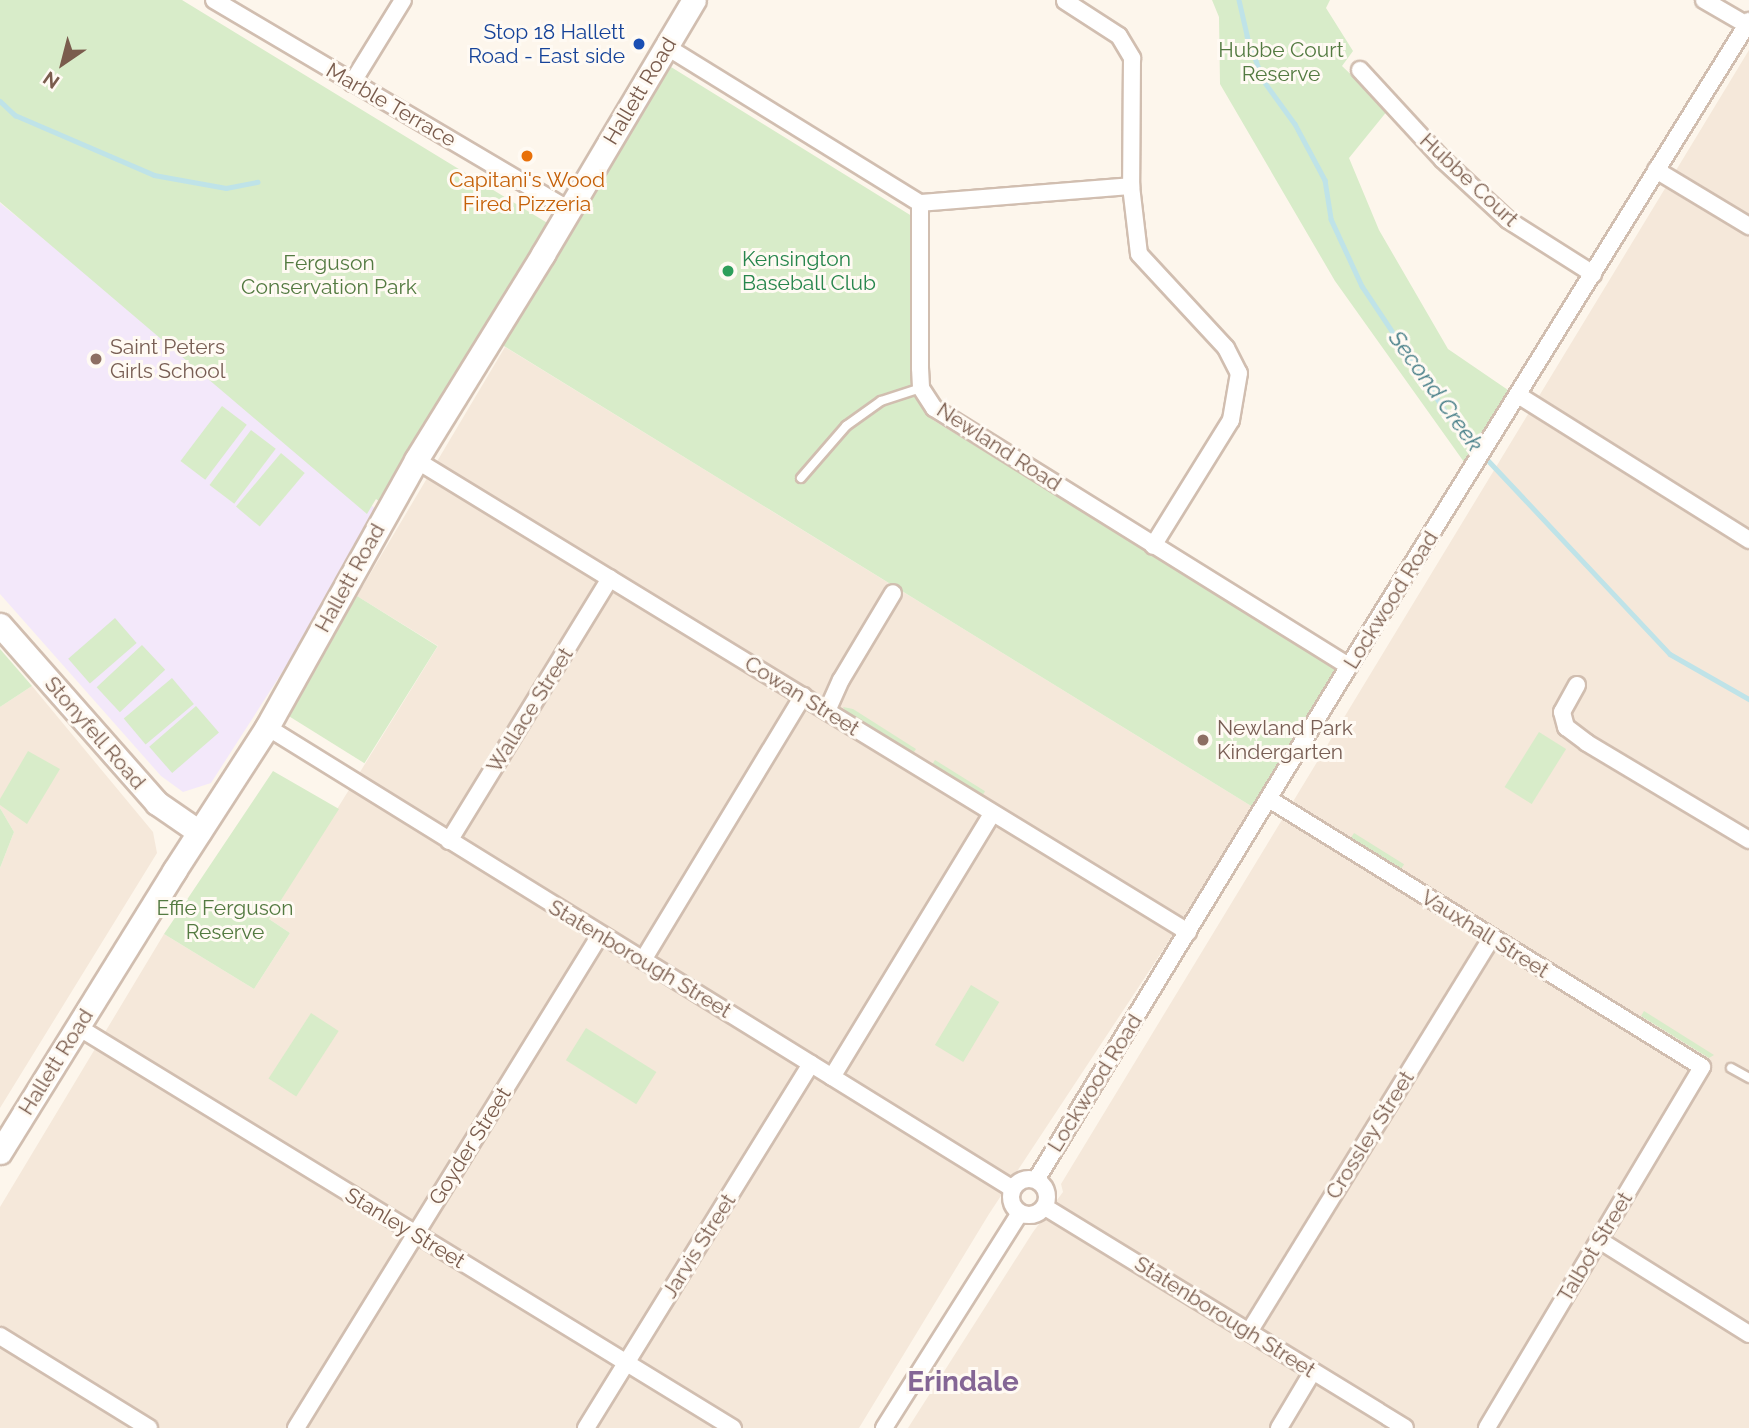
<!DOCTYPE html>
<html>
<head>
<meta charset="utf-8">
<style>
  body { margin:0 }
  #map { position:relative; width:1749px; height:1428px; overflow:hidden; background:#fdf6ec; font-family:Raleway,sans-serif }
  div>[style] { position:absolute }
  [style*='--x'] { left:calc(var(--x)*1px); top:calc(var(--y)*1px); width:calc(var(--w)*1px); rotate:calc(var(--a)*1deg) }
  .residential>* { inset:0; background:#f5e8da }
  .education>* { inset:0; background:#f3e8fa }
  .green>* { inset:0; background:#d8ecc9; transform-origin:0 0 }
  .stream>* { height:4.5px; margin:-2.25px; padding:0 2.25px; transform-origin:2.25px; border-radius:2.25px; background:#bfe3e8 }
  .roads { filter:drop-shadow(2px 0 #d1beb0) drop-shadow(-2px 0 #d1beb0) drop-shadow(0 2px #d1beb0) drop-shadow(0 -2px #d1beb0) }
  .lane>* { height:8px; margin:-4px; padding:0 4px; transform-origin:4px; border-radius:4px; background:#fff }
  .street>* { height:16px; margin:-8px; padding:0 8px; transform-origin:8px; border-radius:8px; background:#fff }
  .street>.ring { margin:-8px; padding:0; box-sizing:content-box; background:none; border:16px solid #fff; border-radius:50% }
  .secondary>* { height:23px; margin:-11.5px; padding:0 11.5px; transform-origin:11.5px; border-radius:11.5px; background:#fff }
  .dots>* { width:19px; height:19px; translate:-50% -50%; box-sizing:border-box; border:4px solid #fffaf3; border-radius:50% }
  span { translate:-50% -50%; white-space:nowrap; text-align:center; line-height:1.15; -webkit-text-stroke:6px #fffaf3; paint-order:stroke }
  .transit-label { font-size:21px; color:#164399 }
  .right { translate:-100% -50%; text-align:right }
  .park-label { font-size:21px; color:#537a41 }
  .street-label { font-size:21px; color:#7a5c4d }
  .food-label { font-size:21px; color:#c56008 }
  .leisure-label { font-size:21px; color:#27864d }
  .left { translate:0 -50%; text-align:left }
  .education-label { font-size:21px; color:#785e54 }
  .water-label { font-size:23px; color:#437c86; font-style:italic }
  .district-label { font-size:28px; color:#846695; font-weight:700 }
  .north { position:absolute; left:28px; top:28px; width:70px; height:70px; -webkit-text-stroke:5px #fffaf3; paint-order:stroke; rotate:215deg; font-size:19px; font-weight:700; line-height:28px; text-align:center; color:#7a5c4d }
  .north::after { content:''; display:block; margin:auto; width:24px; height:32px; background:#7a5c4d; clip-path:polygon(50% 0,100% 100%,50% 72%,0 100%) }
</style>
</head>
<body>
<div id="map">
  <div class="residential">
    <div style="clip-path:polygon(1749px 50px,1749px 1428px,908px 1428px,1033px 1232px,1063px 1192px,1061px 1184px)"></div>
    <div style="clip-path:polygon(505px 347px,1256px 809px,989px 1214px,859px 1428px,0 1428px,0 1207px,164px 934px,254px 989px,290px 933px,269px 919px,438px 646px,357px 596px)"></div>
    <div style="clip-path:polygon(32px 686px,153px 832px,157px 853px,0 1108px,0 868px,14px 832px,0 808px,0 707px)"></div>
  </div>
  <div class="education">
    <div style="clip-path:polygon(0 203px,383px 515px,211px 783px,183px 792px,161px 776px,0 594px)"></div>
  </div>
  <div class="green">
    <div style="clip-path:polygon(0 0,182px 0,549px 224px,384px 505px,376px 499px,367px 514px,0 202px)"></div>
    <div style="clip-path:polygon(1212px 0,1330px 0,1326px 8px,1353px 51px,1342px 66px,1388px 110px,1349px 158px,1379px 230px,1448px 349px,1508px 390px,1464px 462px,1335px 281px,1220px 84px,1219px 17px)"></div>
    <div style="clip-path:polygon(671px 67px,915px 218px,912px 377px,933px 420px,1341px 669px,1256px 809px,499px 343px)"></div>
    <div style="left:222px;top:406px;width:31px;height:69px;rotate:37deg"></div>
    <div style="left:251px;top:430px;width:31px;height:69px;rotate:37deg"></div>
    <div style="left:281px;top:453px;width:31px;height:70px;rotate:40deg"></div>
    <div style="left:357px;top:596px;width:95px;height:138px;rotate:32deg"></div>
    <div style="left:115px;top:618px;width:33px;height:62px;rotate:49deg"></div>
    <div style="left:142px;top:645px;width:34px;height:62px;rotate:47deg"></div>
    <div style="clip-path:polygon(0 649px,32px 686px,0 707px)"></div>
    <div style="left:172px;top:678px;width:34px;height:63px;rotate:50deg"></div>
    <div style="left:196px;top:706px;width:35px;height:62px;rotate:49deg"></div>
    <div style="clip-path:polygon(843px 707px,853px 709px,916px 749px,912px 755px,847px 715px)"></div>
    <div style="left:1539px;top:732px;width:32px;height:65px;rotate:32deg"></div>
    <div style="clip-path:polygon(28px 751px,60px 769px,27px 824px,0 805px,0 799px)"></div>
    <div style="left:935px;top:760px;width:59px;height:8px;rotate:32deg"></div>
    <div style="clip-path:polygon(273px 771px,339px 809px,269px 919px,290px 933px,254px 989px,164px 934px)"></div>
    <div style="clip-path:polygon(0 808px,14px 832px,0 868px)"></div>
    <div style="left:1354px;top:833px;width:59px;height:6px;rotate:32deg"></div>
    <div style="left:971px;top:985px;width:33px;height:70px;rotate:31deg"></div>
    <div style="clip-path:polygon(1644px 1011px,1714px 1055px,1709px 1058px,1641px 1016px)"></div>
    <div style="left:311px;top:1013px;width:33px;height:78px;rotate:33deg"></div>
    <div style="left:586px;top:1028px;width:83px;height:38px;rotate:32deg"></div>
  </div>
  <div class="stream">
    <div style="--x:1239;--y:0;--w:37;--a:77"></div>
    <div style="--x:1247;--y:36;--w:47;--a:70"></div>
    <div style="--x:1263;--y:80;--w:54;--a:54"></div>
    <div style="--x:1295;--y:124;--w:64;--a:61.8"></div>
    <div style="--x:1325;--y:180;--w:39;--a:81"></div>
    <div style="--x:1331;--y:219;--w:74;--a:65.2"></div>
    <div style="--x:1362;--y:286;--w:177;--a:56.3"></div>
    <div style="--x:1460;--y:433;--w:25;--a:45"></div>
    <div style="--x:0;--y:101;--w:21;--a:43"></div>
    <div style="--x:15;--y:115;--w:151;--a:23.3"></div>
    <div style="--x:154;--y:175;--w:73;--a:10.2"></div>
    <div style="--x:226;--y:188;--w:32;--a:-11"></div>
    <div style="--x:1485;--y:457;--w:270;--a:46.8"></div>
    <div style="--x:1670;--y:654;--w:91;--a:29.7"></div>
  </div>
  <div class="roads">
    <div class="lane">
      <div style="--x:801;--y:478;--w:69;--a:-49.1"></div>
      <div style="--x:846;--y:426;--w:43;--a:-35.5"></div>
      <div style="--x:881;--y:401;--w:42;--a:-18"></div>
      <div style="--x:1731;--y:1068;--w:21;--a:29"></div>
    </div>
    <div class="street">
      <div style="--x:214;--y:0;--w:412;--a:30.6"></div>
      <div style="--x:1704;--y:0;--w:50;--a:30.2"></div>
      <div style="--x:1065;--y:1;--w:64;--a:32.9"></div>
      <div style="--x:1119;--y:36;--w:26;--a:59"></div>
      <div style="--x:1132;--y:58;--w:128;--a:90.4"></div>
      <div style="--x:1131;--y:186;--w:68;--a:83.3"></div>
      <div style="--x:1139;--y:254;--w:128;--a:47.2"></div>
      <div style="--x:1226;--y:348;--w:28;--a:63"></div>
      <div style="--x:1239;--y:373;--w:48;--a:99.7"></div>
      <div style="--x:1231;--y:420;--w:148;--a:121.8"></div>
      <div style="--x:667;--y:47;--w:297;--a:31.7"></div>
      <div style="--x:920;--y:203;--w:165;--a:90"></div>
      <div style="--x:920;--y:368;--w:20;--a:87"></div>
      <div style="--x:921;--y:388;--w:24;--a:57"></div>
      <div style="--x:934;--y:408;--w:489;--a:31.9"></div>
      <div style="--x:1360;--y:70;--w:121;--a:47.3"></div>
      <div style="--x:1442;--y:159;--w:90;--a:42.7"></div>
      <div style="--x:1508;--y:220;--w:101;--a:32.4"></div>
      <div style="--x:352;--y:83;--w:97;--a:-58.4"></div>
      <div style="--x:1656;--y:170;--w:109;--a:31.1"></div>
      <div style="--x:920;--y:203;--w:212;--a:-4.6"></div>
      <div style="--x:1518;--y:395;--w:273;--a:32.1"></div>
      <div style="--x:416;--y:460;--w:905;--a:31.44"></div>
      <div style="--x:1577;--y:685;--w:31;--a:119"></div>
      <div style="--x:1562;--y:712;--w:16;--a:75"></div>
      <div style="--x:1566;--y:727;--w:26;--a:37"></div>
      <div style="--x:1587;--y:743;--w:189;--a:30.9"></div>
      <div style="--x:827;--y:711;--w:34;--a:-66"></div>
      <div style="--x:841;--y:680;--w:101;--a:-59.1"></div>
      <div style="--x:267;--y:727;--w:877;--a:31.77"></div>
      <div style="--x:1269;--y:799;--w:509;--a:31.75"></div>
      <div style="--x:1702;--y:1067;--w:420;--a:120.8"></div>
      <div style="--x:449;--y:841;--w:308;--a:-58.5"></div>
      <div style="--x:643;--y:960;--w:309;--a:-58.8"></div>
      <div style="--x:78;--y:1027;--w:768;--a:31.48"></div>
      <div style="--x:832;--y:1077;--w:308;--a:-58.7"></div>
      <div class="ring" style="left:1011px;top:1179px;width:20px;height:20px"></div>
      <div style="--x:1036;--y:1180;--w:602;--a:-58.66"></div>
      <div style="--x:1349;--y:666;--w:759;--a:-58.19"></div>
      <div style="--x:1045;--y:1207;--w:422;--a:31.5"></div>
      <div style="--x:1599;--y:1240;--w:177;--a:32.1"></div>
      <div style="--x:1249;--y:1332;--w:462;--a:-58.4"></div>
      <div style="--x:0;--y:1336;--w:175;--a:31.7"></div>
      <div style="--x:296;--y:1428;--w:579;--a:-58.34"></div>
      <div style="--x:586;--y:1428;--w:428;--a:-58.3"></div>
      <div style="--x:884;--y:1428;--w:254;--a:-57.7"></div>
      <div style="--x:1279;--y:1428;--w:66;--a:-59.2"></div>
    </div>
    <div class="secondary">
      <div style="--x:0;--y:625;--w:237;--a:48.6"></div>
      <div style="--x:157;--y:803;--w:51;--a:34.6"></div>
      <div style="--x:0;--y:1152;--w:331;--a:-58.2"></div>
      <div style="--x:174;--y:871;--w:171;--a:-57.1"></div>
      <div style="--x:267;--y:727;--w:306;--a:-60.8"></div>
      <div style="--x:416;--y:460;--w:242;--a:-58.3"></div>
      <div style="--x:543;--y:254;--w:295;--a:-59.3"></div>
    </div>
  </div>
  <div class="dots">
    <div style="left:639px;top:44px;background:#1a4fb4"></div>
    <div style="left:527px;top:156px;background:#e8710a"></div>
    <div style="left:728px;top:271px;background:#2e9e5b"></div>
    <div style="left:96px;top:359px;background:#8d6e63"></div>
    <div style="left:1203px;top:740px;background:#8d6e63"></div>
  </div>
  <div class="transit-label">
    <span class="right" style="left:625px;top:44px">Stop 18 Hallett<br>Road - East side</span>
  </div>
  <div class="park-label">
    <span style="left:1281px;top:62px">Hubbe Court<br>Reserve</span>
    <span style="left:329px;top:275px">Ferguson<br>Conservation Park</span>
    <span style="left:225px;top:920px">Effie Ferguson<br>Reserve</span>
  </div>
  <div class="street-label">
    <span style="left:640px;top:91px;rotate:-59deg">Hallett Road</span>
    <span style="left:391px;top:105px;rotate:30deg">Marble Terrace</span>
    <span style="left:1469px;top:180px;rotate:43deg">Hubbe Court</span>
    <span style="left:999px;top:447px;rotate:33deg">Newland Road</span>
    <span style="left:350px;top:578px;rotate:-61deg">Hallett Road</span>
    <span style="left:1391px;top:600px;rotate:-58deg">Lockwood Road</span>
    <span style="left:802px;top:696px;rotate:32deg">Cowan Street</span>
    <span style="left:530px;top:710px;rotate:-58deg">Wallace Street</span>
    <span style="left:95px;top:733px;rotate:49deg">Stonyfell Road</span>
    <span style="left:1485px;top:934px;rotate:32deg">Vauxhall Street</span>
    <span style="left:640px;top:959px;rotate:31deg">Statenborough Street</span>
    <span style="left:56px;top:1062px;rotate:-58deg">Hallett Road</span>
    <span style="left:1095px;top:1083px;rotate:-58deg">Lockwood Road</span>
    <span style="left:1370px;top:1135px;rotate:-58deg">Crossley Street</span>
    <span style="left:470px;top:1146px;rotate:-58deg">Goyder Street</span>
    <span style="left:405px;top:1228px;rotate:31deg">Stanley Street</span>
    <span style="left:699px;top:1246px;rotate:-58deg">Jarvis Street</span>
    <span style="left:1595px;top:1247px;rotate:-59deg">Talbot Street</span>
    <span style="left:1225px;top:1317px;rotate:32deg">Statenborough Street</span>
  </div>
  <div class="food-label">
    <span style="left:527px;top:192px">Capitani's Wood<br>Fired Pizzeria</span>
  </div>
  <div class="leisure-label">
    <span class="left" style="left:742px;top:271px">Kensington<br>Baseball Club</span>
  </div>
  <div class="education-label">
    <span class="left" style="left:110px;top:359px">Saint Peters<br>Girls School</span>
    <span class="left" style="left:1217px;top:740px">Newland Park<br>Kindergarten</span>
  </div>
  <div class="water-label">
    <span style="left:1436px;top:391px;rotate:54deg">Second Creek</span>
  </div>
  <div class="district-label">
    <span style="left:963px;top:1382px">Erindale</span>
  </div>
  <div class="north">N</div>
</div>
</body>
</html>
